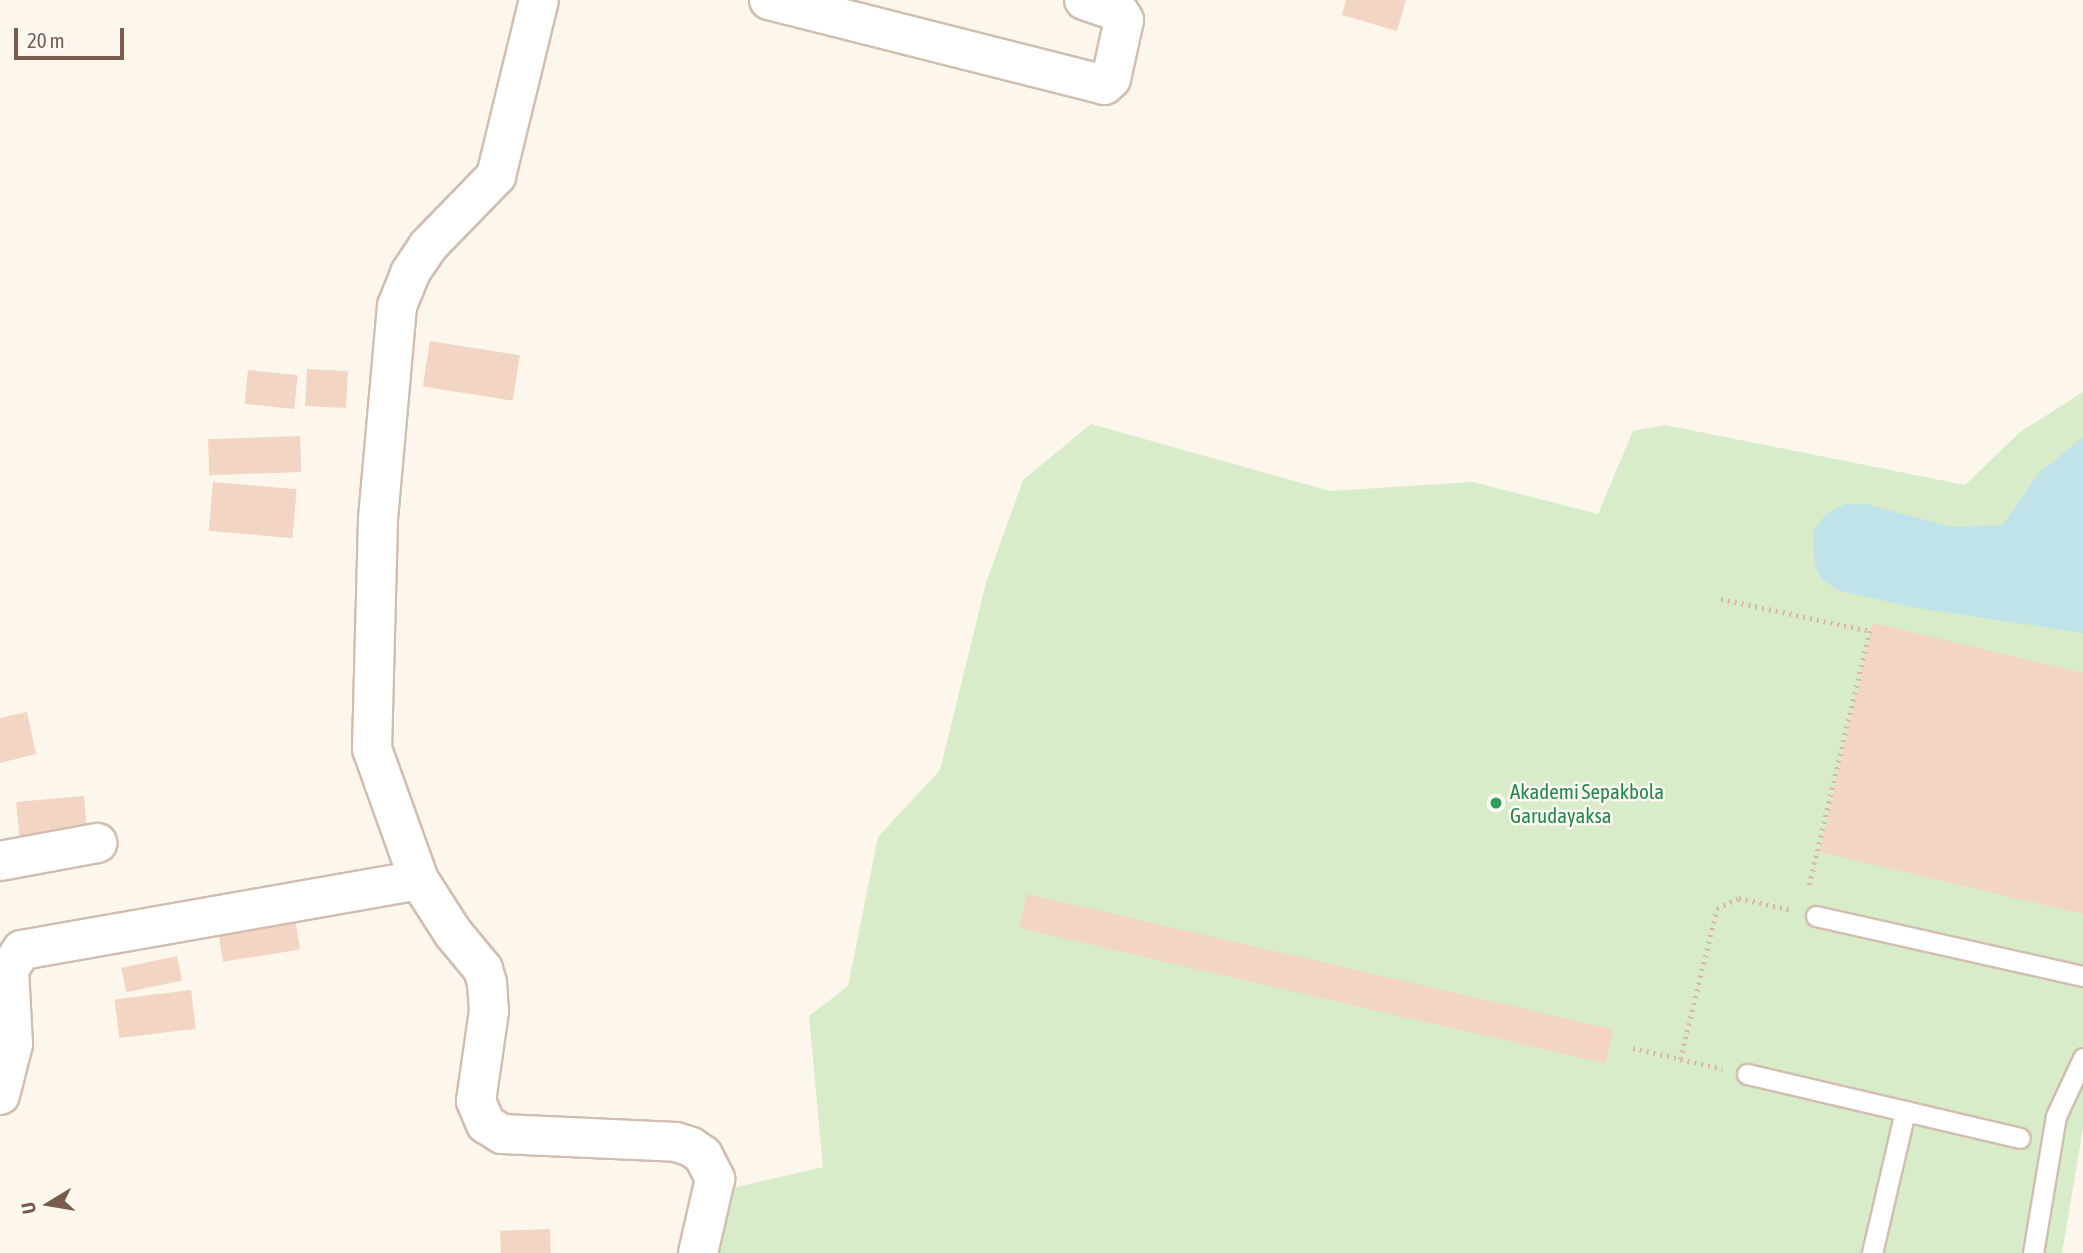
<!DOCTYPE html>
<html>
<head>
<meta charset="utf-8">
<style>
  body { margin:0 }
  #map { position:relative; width:2083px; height:1253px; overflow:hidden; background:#fdf6ec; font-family:"Asap Condensed",sans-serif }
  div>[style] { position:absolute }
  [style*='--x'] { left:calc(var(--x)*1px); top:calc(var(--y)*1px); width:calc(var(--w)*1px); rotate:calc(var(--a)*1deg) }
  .green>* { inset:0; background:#d8ecc9 }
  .water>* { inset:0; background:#bfe3e8 }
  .building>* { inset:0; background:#f3d5c3; transform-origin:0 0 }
  .path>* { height:4.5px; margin-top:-2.25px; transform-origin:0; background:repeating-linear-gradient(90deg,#d9b8a5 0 2px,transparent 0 7px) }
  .roads { filter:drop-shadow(2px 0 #d1beb0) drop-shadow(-2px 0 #d1beb0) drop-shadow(0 2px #d1beb0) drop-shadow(0 -2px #d1beb0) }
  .lane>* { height:19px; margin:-9.5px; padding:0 9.5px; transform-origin:9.5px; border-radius:9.5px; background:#fff }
  .street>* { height:38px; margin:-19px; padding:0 19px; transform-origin:19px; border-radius:19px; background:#fff }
  .dots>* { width:19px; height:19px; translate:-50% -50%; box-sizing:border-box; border:4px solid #fffaf3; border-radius:50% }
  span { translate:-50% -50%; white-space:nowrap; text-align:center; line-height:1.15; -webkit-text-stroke:5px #fffaf3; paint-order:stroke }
  .leisure-label { font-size:21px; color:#27864d }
  .left { translate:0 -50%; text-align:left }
  .north { position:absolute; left:14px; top:1169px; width:70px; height:70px; -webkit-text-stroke:5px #fffaf3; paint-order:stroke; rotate:259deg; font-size:19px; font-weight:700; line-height:28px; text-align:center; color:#7a5c4d }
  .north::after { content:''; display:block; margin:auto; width:24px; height:32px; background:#7a5c4d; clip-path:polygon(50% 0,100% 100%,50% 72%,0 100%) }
  .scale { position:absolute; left:14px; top:28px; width:110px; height:32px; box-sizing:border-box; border:4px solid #7a5c4d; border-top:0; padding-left:9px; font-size:21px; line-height:24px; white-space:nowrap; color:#7a5c4d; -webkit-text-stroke:5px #fffaf3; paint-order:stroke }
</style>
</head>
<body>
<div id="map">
  <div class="green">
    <div style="clip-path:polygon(2083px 392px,2083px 1128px,2062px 1253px,718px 1253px,733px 1188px,823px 1167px,809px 1016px,848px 986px,878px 837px,940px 770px,986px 583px,1023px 480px,1091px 424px,1330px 491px,1473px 482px,1598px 514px,1633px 431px,1665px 425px,1965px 485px,2020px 432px)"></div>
  </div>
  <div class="water">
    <div style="clip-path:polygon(2083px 437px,2083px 633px,1917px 608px,1840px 591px,1822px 580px,1815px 565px,1813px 531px,1825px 515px,1845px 504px,1866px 504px,1952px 527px,2003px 525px,2039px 473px)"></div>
  </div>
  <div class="building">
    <div style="clip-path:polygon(1346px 0,1406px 0,1397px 31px,1342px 15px)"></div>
    <div style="left:430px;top:341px;width:91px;height:46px;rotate:9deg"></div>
    <div style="left:307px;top:369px;width:41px;height:37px;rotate:3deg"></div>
    <div style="left:248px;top:370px;width:50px;height:34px;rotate:6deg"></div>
    <div style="left:300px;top:436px;width:36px;height:92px;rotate:88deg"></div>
    <div style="left:213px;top:482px;width:84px;height:49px;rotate:5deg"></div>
    <div style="clip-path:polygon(1873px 623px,2083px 673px,2083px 914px,1820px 852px)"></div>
    <div style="clip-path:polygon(27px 712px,36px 754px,0 763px,0 718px)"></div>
    <div style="left:84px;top:796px;width:34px;height:68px;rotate:85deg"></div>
    <div style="left:1027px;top:894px;width:602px;height:35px;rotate:13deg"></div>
    <div style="left:295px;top:918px;width:32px;height:78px;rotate:81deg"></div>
    <div style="left:177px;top:956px;width:25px;height:57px;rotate:78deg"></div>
    <div style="left:191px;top:990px;width:39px;height:77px;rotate:83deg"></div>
    <div style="left:550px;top:1229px;width:24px;height:50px;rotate:88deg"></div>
  </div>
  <div class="path">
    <div style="--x:1721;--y:599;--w:152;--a:12.1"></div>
    <div style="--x:1870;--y:631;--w:264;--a:103.4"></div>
    <div style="--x:1633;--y:1048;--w:92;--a:13.1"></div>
    <div style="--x:1680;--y:1059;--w:155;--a:-76.2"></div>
    <div style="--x:1717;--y:908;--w:24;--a:-24"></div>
    <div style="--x:1739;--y:898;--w:53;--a:13"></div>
  </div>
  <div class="roads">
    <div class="lane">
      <div style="--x:1816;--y:916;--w:274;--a:12.7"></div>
      <div style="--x:1747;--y:1074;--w:280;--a:13.2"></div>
      <div style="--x:1872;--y:1253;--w:146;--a:-76.9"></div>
      <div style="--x:2033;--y:1253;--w:139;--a:-80.5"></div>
      <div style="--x:2056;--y:1116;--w:64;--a:-65"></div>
    </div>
    <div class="street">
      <div style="--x:769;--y:0;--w:346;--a:14.2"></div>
      <div style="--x:1104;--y:85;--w:9;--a:-41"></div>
      <div style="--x:1111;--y:79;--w:60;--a:-77.6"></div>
      <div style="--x:1124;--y:20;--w:9;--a:-122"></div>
      <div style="--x:1119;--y:12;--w:37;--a:-161"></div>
      <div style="--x:0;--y:861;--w:99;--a:-10.5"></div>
      <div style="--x:419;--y:880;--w:63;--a:57.3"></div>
      <div style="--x:453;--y:933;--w:47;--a:50.2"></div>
      <div style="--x:483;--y:969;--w:15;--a:74"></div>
      <div style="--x:487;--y:983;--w:28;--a:86"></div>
      <div style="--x:489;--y:1011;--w:91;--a:98.2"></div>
      <div style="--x:476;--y:1101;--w:25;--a:67"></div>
      <div style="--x:486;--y:1124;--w:19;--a:32"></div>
      <div style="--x:502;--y:1134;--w:174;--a:2.6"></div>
      <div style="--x:676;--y:1142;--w:16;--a:18"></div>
      <div style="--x:691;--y:1147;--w:14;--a:34"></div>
      <div style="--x:703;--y:1155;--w:27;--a:63"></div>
      <div style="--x:715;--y:1179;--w:76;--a:102.9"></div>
      <div style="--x:0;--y:1095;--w:53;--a:-75.7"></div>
      <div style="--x:13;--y:1044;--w:75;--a:-93.1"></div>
      <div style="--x:9;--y:969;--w:23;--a:-56"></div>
      <div style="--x:22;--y:950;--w:403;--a:-10"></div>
      <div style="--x:419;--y:880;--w:139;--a:-109.7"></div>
      <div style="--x:372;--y:749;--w:230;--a:-88.5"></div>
      <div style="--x:378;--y:519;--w:214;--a:-84.9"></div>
      <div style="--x:397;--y:306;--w:35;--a:-68"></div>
      <div style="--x:410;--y:273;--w:32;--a:-56"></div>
      <div style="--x:428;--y:246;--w:98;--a:-45.8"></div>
      <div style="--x:496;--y:176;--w:181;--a:-76.3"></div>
    </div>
  </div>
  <div class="dots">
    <div style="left:1496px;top:803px;background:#2e9e5b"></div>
  </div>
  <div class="leisure-label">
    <span class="left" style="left:1510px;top:803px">Akademi Sepakbola<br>Garudayaksa</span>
  </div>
  <div class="north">U</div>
  <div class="scale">20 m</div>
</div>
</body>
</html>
